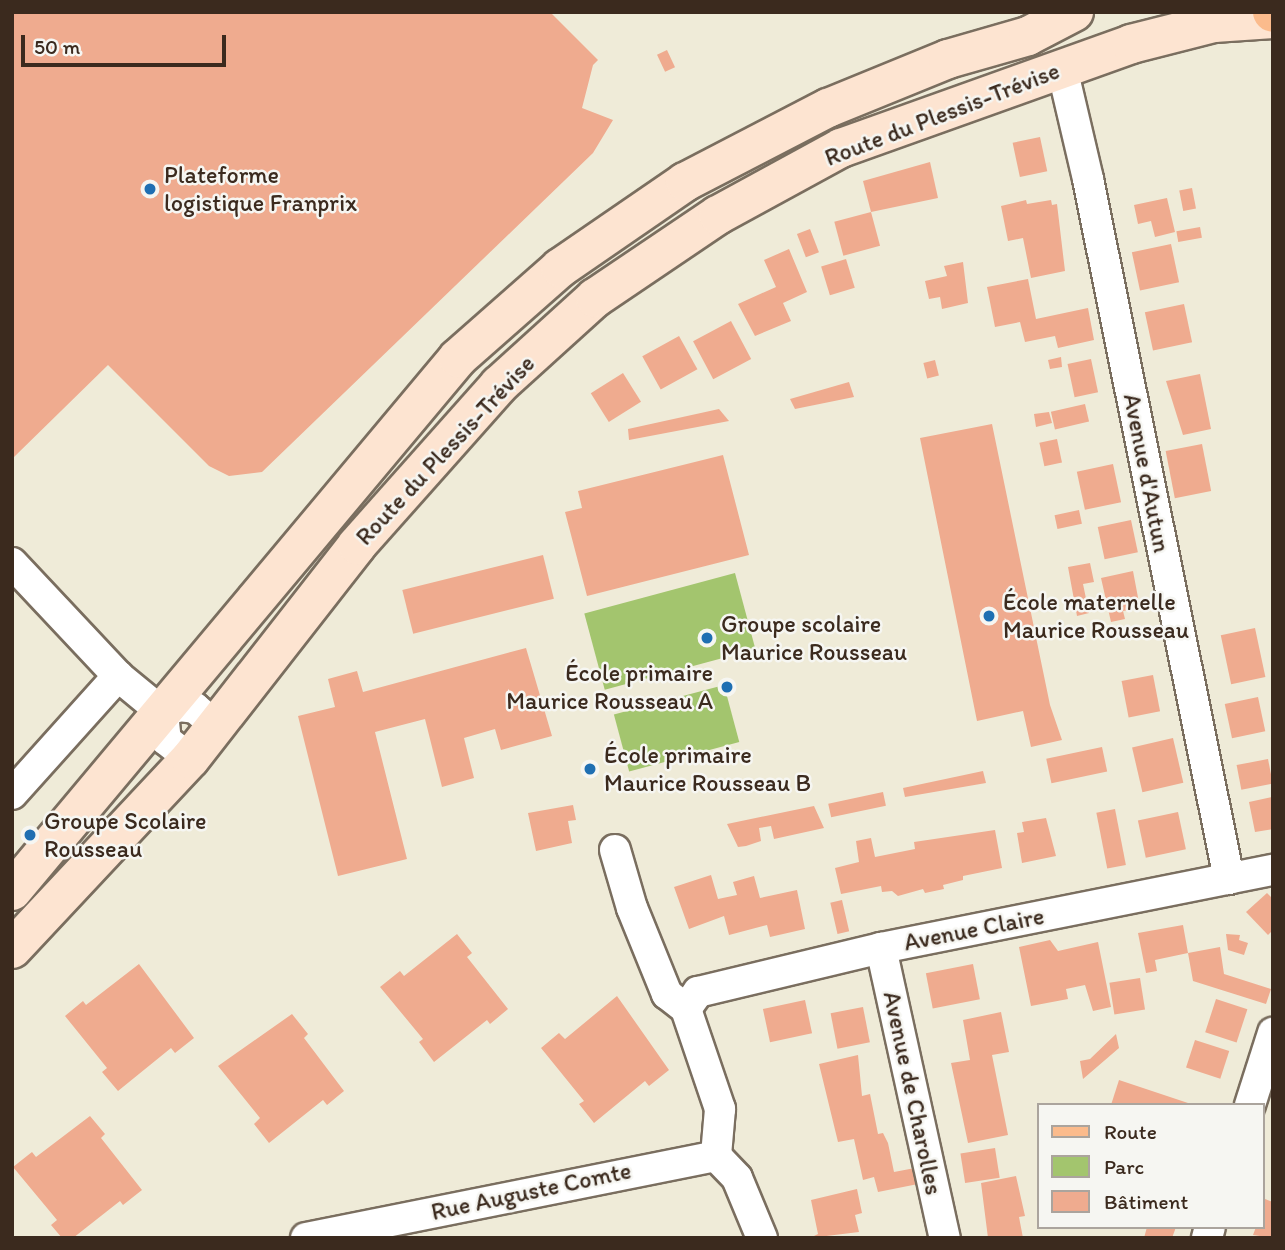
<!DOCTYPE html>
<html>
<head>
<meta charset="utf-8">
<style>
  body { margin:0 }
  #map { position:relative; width:1285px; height:1250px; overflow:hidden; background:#efebd8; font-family:Itim,sans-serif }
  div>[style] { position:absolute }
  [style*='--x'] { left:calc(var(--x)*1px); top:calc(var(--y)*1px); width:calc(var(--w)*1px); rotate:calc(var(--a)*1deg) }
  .green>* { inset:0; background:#a3c56e; transform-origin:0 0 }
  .building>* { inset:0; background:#efab8f; transform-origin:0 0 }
  .roads { filter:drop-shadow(2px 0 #7a6e5f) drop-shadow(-2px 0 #7a6e5f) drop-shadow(0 2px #7a6e5f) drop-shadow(0 -2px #7a6e5f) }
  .minor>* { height:30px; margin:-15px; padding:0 15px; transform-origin:15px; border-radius:15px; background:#fff }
  .secondary>* { height:38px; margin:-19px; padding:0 19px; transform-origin:19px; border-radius:19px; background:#fde4d1 }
  .primary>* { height:38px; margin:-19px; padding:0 19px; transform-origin:19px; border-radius:19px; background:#fbbb8c }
  .dots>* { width:19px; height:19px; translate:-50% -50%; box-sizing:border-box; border:4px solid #f6f6f2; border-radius:50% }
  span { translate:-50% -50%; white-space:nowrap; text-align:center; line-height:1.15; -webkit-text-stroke:5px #f6f6f2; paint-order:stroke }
  .street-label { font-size:24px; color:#3b2a1e }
  .poi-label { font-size:24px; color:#3b2a1e }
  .left { translate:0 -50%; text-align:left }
  .right { translate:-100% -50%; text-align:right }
  .frame { position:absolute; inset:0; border:14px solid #3b2a1e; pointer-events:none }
  .legend { position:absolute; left:1037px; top:1103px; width:228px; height:126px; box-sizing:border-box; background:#f6f6f2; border:2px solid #aba49d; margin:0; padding:9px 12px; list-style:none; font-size:21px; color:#3b2a1e }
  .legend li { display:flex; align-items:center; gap:14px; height:35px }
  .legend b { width:35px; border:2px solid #aba49d }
  .scale { position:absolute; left:21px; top:35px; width:205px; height:32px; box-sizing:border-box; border:4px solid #3b2a1e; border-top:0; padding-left:9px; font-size:21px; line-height:24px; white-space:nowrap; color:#3b2a1e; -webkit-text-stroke:5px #f6f6f2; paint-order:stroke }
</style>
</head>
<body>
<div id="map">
  <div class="green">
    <div style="left:735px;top:573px;width:79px;height:156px;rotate:75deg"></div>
    <div style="left:724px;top:685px;width:59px;height:114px;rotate:75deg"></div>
  </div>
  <div class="building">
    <div style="clip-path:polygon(12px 12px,550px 12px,598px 60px,593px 65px,582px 108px,613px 120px,593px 153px,262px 472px,229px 476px,209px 466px,108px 365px,14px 457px)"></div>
    <div style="left:667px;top:50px;width:19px;height:11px;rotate:65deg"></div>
    <div style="left:1040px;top:137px;width:35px;height:28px;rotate:78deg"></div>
    <div style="clip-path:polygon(930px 162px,938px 198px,871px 212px,863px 181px)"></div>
    <div style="left:1192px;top:188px;width:21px;height:13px;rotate:79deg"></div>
    <div style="clip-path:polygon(1167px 198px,1175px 232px,1155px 237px,1151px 221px,1138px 224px,1134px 205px)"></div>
    <div style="clip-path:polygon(1026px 200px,1027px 204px,1051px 200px,1052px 205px,1057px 204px,1065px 271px,1031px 278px,1023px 238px,1008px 241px,1001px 206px)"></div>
    <div style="left:871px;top:212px;width:35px;height:38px;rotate:75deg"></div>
    <div style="left:1200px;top:227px;width:11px;height:24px;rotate:80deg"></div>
    <div style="left:810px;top:229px;width:25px;height:14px;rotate:69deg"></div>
    <div style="left:1171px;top:244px;width:39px;height:40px;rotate:78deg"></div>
    <div style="clip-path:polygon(789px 249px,807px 292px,783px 303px,791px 321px,755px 336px,738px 304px,776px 287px,764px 260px)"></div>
    <div style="left:846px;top:259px;width:30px;height:26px;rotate:73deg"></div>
    <div style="clip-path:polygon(963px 262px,968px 303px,942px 309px,940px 297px,929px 299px,925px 281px,947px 276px,944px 266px)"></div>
    <div style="clip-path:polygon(1028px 279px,1036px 319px,1088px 308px,1094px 340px,1058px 348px,1055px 336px,1025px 342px,1020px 322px,995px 327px,987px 287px)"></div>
    <div style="left:1184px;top:304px;width:39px;height:40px;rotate:78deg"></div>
    <div style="left:731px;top:321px;width:43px;height:43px;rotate:62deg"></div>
    <div style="left:679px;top:336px;width:38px;height:42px;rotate:61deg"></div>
    <div style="clip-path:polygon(1061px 357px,1062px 367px,1050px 369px,1048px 360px)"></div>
    <div style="left:1091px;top:359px;width:34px;height:24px;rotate:78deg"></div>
    <div style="left:935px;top:360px;width:16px;height:12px;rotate:76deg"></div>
    <div style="left:623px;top:373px;width:34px;height:38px;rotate:58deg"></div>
    <div style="clip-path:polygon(1200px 374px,1211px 429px,1183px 435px,1166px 381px)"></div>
    <div style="clip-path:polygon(849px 382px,854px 397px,795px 409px,790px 399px)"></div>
    <div style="left:1085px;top:404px;width:18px;height:35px;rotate:77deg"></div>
    <div style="clip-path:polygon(719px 409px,729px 421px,629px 440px,628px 429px)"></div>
    <div style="clip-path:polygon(1049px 412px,1052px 423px,1036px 427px,1034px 414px)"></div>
    <div style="clip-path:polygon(992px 424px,1050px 705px,1062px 740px,1031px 747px,1023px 711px,977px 721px,920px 438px)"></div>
    <div style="left:1057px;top:439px;width:24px;height:18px;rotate:78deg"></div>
    <div style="left:1202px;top:444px;width:48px;height:37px;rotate:79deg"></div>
    <div style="clip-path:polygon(723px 455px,749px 555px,587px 596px,565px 512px,582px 508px,578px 491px)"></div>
    <div style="left:1113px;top:464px;width:39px;height:37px;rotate:78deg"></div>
    <div style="left:1079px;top:510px;width:14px;height:25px;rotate:78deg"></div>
    <div style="left:1131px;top:520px;width:33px;height:34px;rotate:78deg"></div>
    <div style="left:543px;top:555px;width:45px;height:145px;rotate:76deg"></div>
    <div style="clip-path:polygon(1090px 563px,1094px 582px,1083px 584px,1089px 613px,1077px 616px,1068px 567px)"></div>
    <div style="clip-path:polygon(1133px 571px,1140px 608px,1123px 611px,1125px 619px,1111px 622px,1101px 578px)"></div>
    <div style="left:1255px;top:628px;width:50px;height:35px;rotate:78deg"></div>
    <div style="clip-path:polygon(526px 648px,552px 736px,501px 750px,495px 729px,464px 738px,474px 778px,442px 787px,425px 719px,375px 732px,407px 859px,338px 876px,298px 716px,335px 707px,328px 679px,357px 671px,363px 692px)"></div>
    <div style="left:1153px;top:675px;width:37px;height:32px;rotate:79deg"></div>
    <div style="left:1258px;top:697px;width:35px;height:34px;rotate:78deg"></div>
    <div style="left:1173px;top:738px;width:46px;height:42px;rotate:77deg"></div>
    <div style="left:1102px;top:747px;width:25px;height:57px;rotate:78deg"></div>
    <div style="left:1268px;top:759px;width:25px;height:32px;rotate:79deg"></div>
    <div style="clip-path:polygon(983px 771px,986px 783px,905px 797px,903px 788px)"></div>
    <div style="left:883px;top:792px;width:14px;height:56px;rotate:78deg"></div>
    <div style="clip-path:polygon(1272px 797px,1273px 829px,1255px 832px,1249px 802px)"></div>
    <div style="clip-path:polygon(573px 805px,576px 820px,568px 821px,572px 843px,536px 851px,528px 813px)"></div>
    <div style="clip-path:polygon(814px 806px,824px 828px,774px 839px,771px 826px,759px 828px,761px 841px,746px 846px,738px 847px,727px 824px)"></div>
    <div style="left:1115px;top:809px;width:57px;height:19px;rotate:79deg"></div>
    <div style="left:1178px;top:812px;width:38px;height:41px;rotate:78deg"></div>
    <div style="clip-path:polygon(1046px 818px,1056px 856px,1022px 863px,1017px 833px,1024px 832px,1022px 822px)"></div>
    <div style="clip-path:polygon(995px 830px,1002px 868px,963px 876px,963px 880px,943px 885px,944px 889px,925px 893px,923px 889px,898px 896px,892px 891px,882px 892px,881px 886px,841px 894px,835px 868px,859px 862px,856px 841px,871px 838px,875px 857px,915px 849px,914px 842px)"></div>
    <div style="clip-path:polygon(711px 875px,718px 899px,737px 895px,733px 882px,754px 876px,760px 898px,797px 890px,805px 929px,770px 937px,767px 925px,729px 935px,724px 916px,689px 929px,674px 887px)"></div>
    <div style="clip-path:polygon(1267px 893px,1273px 899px,1273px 930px,1268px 935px,1246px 912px)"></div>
    <div style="left:842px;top:900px;width:32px;height:12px;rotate:77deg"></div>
    <div style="clip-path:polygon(1183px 925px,1188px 953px,1155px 960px,1157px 971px,1146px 973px,1138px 933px)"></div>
    <div style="clip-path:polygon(457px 934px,472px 953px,467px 957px,508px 1009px,490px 1024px,487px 1020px,434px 1062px,419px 1042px,423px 1039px,380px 987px,400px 971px,404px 976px)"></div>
    <div style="clip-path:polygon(1226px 934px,1240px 935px,1239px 940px,1248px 943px,1244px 955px,1228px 950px)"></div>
    <div style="clip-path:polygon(1050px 940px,1058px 951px,1098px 942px,1111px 1007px,1093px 1011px,1085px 985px,1066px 989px,1068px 999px,1031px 1006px,1019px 947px)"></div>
    <div style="clip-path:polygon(1220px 947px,1224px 974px,1271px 989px,1266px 1004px,1193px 981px,1188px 953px)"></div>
    <div style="clip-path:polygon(139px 964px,194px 1038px,175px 1053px,171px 1048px,118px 1091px,102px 1072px,107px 1068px,65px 1016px,83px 1001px,86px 1005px)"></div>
    <div style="left:973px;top:964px;width:36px;height:48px;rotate:79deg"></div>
    <div style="left:1140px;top:978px;width:32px;height:31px;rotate:81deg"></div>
    <div style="clip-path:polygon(617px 996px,669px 1070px,649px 1086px,645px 1081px,594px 1123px,579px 1104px,584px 1101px,541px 1048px,559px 1033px,565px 1039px)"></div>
    <div style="left:1216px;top:999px;width:33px;height:35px;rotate:18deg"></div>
    <div style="left:805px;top:1000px;width:34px;height:43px;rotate:78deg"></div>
    <div style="left:863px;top:1007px;width:36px;height:33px;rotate:79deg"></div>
    <div style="clip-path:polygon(1001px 1012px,1009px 1052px,992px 1055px,1008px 1135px,968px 1143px,951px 1063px,970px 1060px,963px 1020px)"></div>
    <div style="clip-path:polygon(292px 1014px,308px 1034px,304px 1038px,344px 1091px,327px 1105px,323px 1100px,269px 1143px,254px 1124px,260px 1118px,218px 1066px)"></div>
    <div style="clip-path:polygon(1116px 1034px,1119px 1048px,1083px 1079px,1080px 1061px,1090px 1059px)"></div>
    <div style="left:1195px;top:1040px;width:36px;height:29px;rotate:18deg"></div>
    <div style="clip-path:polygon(858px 1055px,862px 1096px,870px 1094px,878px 1134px,883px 1133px,888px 1143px,894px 1172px,915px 1168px,918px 1184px,878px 1192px,874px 1177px,863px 1180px,854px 1139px,838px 1142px,819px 1064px)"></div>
    <div style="clip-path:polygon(1119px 1080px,1191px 1104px,1191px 1105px,1111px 1105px)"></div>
    <div style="clip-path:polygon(90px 1116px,105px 1134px,101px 1138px,142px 1190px,123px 1205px,120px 1201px,73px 1238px,62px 1238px,51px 1225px,57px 1220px,13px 1167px,32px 1152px,36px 1157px)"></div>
    <div style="left:995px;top:1148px;width:30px;height:35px;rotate:81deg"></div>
    <div style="clip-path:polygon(1016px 1176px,1025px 1216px,1019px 1217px,1023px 1238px,988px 1238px,981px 1183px)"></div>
    <div style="clip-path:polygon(857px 1189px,862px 1213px,855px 1215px,859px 1232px,810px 1238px,818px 1234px,811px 1200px)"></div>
    <div style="clip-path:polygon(1265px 1199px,1273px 1202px,1273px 1238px,1253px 1235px,1256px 1227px,1262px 1227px)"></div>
    <div style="clip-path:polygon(1147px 1227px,1176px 1227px,1172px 1238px,1144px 1238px)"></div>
  </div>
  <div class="roads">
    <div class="minor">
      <div style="--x:1062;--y:68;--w:114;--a:76.8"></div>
      <div style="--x:1088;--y:179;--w:714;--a:78.61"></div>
      <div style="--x:12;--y:563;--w:155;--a:46.8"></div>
      <div style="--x:118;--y:676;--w:58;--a:39.4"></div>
      <div style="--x:163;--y:713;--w:17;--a:-24"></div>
      <div style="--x:179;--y:706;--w:16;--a:7"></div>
      <div style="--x:195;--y:708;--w:28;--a:41"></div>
      <div style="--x:163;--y:713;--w:27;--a:84"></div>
      <div style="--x:166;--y:740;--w:31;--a:38"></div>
      <div style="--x:12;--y:794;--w:159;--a:-48.1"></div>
      <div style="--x:615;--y:850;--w:60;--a:73.7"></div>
      <div style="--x:632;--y:908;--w:93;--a:67.9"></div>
      <div style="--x:667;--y:994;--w:24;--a:38"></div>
      <div style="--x:686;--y:1009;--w:106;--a:71.2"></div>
      <div style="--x:720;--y:1109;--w:47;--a:94.9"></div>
      <div style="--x:881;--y:948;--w:297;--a:77.6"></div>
      <div style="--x:686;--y:1009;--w:21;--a:-55"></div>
      <div style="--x:698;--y:992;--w:188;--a:-13.5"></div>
      <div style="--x:881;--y:948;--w:400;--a:-11.3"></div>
      <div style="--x:1250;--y:1105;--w:76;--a:-72.3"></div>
      <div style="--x:716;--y:1156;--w:30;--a:46"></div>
      <div style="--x:737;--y:1178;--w:65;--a:67.4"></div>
      <div style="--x:306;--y:1238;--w:418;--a:-11.3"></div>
      <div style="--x:1207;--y:1238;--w:11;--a:-75"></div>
    </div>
    <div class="secondary">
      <div style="--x:12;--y:891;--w:695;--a:-50.08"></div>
      <div style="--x:458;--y:358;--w:136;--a:-41.4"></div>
      <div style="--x:560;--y:268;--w:152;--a:-34.5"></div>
      <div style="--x:685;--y:182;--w:161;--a:-27.4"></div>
      <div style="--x:828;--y:108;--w:130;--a:-22.2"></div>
      <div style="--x:948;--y:59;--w:83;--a:-16"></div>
      <div style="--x:1028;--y:36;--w:52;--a:-27.6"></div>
      <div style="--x:12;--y:949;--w:260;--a:-46.9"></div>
      <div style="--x:190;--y:759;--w:271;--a:-52"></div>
      <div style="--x:357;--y:545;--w:214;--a:-48.4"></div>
      <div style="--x:499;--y:385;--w:130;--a:-42.2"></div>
      <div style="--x:595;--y:298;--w:148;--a:-34"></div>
      <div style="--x:718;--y:215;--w:140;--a:-28.6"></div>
      <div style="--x:841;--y:148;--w:308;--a:-19.7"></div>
      <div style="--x:1131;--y:44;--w:86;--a:-14.2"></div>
      <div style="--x:1214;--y:23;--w:59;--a:-3.9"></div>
    </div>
    <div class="primary">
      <div style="--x:1272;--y:12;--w:1;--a:45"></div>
    </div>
  </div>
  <div class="dots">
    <div style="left:150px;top:189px;background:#1f6fb2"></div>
    <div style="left:989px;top:616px;background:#1f6fb2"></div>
    <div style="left:707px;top:638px;background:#1f6fb2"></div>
    <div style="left:727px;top:687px;background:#1f6fb2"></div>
    <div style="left:590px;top:769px;background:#1f6fb2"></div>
    <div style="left:30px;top:835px;background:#1f6fb2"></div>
  </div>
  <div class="street-label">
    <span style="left:942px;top:114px;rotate:-21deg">Route du Plessis-Trévise</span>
    <span style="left:445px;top:450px;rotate:-47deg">Route du Plessis-Trévise</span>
    <span style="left:1147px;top:473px;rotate:79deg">Avenue d'Autun</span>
    <span style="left:974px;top:929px;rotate:-11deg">Avenue Claire</span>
    <span style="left:913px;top:1093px;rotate:78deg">Avenue de Charolles</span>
    <span style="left:531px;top:1191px;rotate:-12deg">Rue Auguste Comte</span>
  </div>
  <div class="poi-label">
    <span class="left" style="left:164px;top:189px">Plateforme<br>logistique Franprix</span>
    <span class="left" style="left:1003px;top:616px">École maternelle<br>Maurice Rousseau</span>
    <span class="left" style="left:721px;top:638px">Groupe scolaire<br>Maurice Rousseau</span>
    <span class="right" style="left:713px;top:687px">École primaire<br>Maurice Rousseau A</span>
    <span class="left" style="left:604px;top:769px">École primaire<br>Maurice Rousseau B</span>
    <span class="left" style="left:44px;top:835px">Groupe Scolaire<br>Rousseau</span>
  </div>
  <div class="frame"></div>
  <ul class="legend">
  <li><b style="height:9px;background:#fbbb8c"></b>Route</li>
  <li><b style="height:19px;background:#a3c56e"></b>Parc</li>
  <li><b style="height:19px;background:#efab8f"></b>Bâtiment</li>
  </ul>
  <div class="scale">50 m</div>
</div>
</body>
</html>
